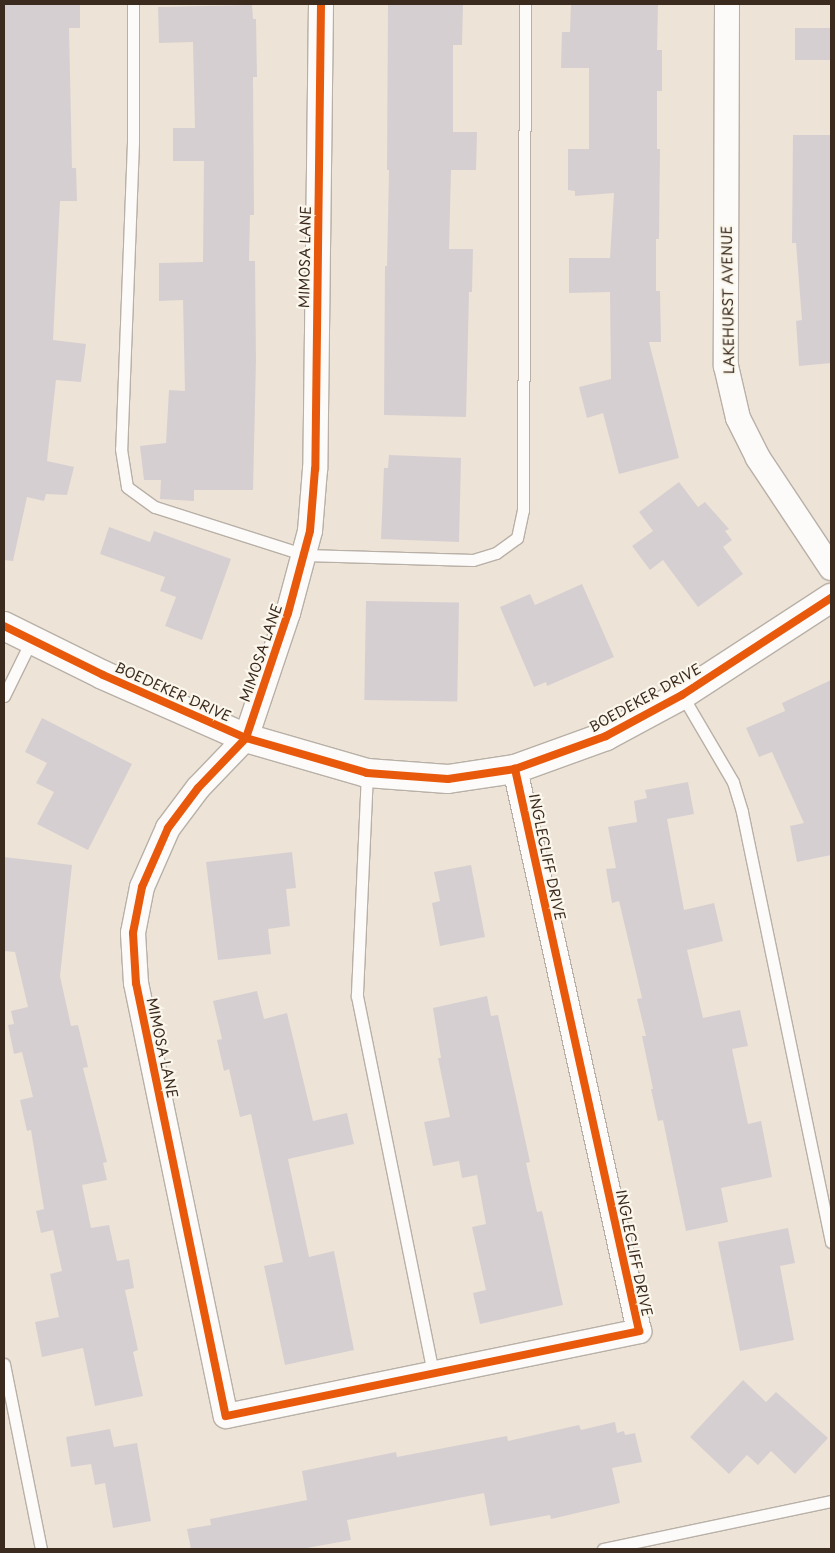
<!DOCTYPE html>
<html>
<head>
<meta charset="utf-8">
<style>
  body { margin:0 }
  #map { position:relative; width:835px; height:1553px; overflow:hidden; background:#ede3d6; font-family:"Playpen Sans",sans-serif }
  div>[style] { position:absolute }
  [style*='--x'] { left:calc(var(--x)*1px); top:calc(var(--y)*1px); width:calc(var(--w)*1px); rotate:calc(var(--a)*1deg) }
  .building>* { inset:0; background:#d6cfd2; transform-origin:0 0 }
  .roads { filter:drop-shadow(1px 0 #b8b0a7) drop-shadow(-1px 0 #b8b0a7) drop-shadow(0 1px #b8b0a7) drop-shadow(0 -1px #b8b0a7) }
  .service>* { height:11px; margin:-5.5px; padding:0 5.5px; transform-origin:5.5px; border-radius:5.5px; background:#fcfbf9 }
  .minor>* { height:24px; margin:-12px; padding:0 12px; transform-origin:12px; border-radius:12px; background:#fcfbf9 }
  .tertiary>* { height:28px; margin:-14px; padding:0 14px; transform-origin:14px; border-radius:14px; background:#fcfbf9 }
  .cycleway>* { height:8px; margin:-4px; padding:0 4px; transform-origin:4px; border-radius:4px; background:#e8590c }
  span { translate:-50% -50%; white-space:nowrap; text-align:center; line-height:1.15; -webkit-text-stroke:4.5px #fbf7ec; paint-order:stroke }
  .street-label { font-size:14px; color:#3b2a1e }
  .frame { position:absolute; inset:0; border:5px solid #3b2a1e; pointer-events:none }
</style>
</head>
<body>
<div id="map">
  <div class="building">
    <div style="clip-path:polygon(4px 4px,80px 4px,80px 28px,69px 28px,72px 168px,76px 168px,77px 201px,60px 201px,53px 340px,86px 344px,81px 382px,56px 380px,47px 461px,74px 467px,67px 495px,46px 494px,44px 501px,27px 497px,13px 561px,4px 560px)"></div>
    <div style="clip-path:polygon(388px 4px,463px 4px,462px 45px,453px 45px,453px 132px,477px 132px,476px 170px,451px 170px,449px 249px,473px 249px,472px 292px,469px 292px,466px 417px,384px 415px,385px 266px,387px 266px,389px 170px,387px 170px)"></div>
    <div style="clip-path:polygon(571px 4px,658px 4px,657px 50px,662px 50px,662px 91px,657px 91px,657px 149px,660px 149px,659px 239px,656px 239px,656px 291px,660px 291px,661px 342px,649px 342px,679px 458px,619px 474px,603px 413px,587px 418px,579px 387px,611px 379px,610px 292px,569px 293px,569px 258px,610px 258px,614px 193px,575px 196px,575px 191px,568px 190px,568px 149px,589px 149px,589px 68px,561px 68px,562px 32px,570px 32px)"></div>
    <div style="clip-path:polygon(252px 5px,253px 19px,256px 19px,257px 77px,253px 77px,254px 215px,250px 215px,249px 261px,255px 261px,256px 360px,253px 490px,194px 490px,194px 501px,160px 499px,161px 480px,144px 480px,140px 446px,166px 443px,169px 390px,185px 391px,183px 300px,159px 301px,159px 263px,203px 262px,204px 161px,173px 161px,173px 128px,195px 128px,193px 42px,159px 43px,158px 7px)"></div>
    <div style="left:795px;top:28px;width:36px;height:32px"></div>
    <div style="clip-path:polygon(793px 135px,831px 135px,831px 363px,799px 366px,796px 321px,802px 320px,796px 243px,792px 243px)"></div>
    <div style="clip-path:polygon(389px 455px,461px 458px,459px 542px,381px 539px,384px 468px,388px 468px)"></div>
    <div style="clip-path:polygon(679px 482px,698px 507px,705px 502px,729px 529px,725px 531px,732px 540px,723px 547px,743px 574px,698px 607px,663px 560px,650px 570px,632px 546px,653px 531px,639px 512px)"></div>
    <div style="clip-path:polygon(109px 527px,150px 542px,154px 531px,231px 559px,202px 640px,165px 626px,176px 597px,160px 591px,165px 577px,100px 554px)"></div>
    <div style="clip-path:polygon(582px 584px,614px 657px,547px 686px,546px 682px,534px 687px,500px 607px,530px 594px,535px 605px)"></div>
    <div style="left:366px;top:601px;width:93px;height:99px;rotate:1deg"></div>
    <div style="clip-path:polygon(831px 680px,831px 855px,797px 862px,790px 826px,804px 823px,772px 752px,759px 757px,746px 728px,785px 711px,782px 703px)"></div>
    <div style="clip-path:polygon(42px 718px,132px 764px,88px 850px,37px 824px,54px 792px,36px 783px,47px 763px,25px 752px)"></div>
    <div style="clip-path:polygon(688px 782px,694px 814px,667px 819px,684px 910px,714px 903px,723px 941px,687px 950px,703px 1018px,740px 1010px,748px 1046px,732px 1049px,748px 1124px,761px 1121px,772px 1177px,721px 1188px,728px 1222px,686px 1231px,663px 1120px,658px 1121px,651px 1089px,653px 1089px,642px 1036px,646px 1036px,637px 999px,642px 998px,619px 901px,612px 903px,606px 869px,616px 868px,608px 827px,637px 822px,634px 801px,647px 798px,645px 790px)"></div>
    <div style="clip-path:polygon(292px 852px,296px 888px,286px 889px,290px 926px,268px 929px,271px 954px,218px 960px,206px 862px)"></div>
    <div style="clip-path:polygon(4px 857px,72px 865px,60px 976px,71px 1026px,78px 1025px,88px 1067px,83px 1068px,107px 1162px,103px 1163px,107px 1180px,82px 1185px,91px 1228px,109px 1225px,117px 1261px,129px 1259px,134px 1288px,125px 1290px,138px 1350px,133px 1352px,143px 1396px,95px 1406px,83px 1348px,42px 1357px,35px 1322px,59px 1317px,50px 1274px,62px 1271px,53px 1230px,41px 1233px,36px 1211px,44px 1209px,31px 1130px,27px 1131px,20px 1100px,33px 1097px,22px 1052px,14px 1054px,8px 1025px,14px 1024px,11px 1011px,28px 1007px,15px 952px,4px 951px)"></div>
    <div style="clip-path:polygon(471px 865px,485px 937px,440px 946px,432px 903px,440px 901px,434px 872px)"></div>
    <div style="clip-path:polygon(257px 991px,264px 1019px,287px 1013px,313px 1121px,347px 1113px,354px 1144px,288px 1159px,309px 1257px,334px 1251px,354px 1350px,285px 1365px,264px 1266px,283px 1262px,251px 1114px,240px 1117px,229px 1069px,224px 1071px,217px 1040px,222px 1039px,213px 1001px)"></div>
    <div style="clip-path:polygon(487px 996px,491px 1016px,498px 1015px,530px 1162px,526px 1163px,537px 1212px,542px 1211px,563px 1305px,480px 1324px,473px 1293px,486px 1290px,472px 1227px,486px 1224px,477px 1175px,462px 1178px,459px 1161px,433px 1166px,424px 1122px,450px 1117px,438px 1058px,441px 1058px,433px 1008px)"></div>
    <div style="clip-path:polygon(788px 1228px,795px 1263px,780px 1266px,794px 1340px,740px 1351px,718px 1242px)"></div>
    <div style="clip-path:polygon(743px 1380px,766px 1402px,776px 1392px,828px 1438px,795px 1474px,771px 1451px,758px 1465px,747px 1455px,729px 1474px,690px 1437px)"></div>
    <div style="clip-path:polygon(615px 1422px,617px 1433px,624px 1431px,625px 1435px,635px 1433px,642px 1462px,612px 1468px,620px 1503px,551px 1519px,550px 1515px,490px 1526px,484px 1493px,347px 1520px,351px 1540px,301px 1549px,191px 1549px,187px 1529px,211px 1525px,210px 1519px,307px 1500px,302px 1471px,396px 1452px,397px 1457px,507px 1436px,508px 1441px,579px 1425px,581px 1430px)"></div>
    <div style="clip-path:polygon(110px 1429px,114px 1447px,137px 1443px,151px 1521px,113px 1528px,105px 1483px,95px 1485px,91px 1464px,71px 1467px,66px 1437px)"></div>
  </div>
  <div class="roads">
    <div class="service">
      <div style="--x:133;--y:4;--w:138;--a:90"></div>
      <div style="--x:133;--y:142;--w:307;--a:92.2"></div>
      <div style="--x:121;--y:449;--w:38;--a:81"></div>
      <div style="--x:127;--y:487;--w:34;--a:36"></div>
      <div style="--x:155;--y:507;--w:157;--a:17.7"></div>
      <div style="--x:305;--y:555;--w:168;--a:1.7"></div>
      <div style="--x:473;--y:560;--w:24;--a:-17"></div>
      <div style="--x:496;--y:553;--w:26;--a:-36"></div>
      <div style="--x:517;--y:538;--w:29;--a:-78"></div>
      <div style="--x:523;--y:510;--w:506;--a:-89.77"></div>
      <div style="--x:682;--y:695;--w:101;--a:59.6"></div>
      <div style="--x:733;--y:782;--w:31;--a:73"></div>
      <div style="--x:742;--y:812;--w:439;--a:78.3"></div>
      <div style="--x:4;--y:696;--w:61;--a:-63.9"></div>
      <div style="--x:367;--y:773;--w:223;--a:92.6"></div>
      <div style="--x:357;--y:996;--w:385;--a:78.6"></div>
      <div style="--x:4;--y:1364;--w:189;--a:78.7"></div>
      <div style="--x:603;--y:1549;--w:233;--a:-11.9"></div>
    </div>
    <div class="minor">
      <div style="--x:321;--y:4;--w:465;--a:90.7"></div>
      <div style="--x:315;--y:469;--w:62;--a:94.6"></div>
      <div style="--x:310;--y:531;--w:85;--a:105"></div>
      <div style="--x:288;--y:613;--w:132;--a:108.6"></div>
      <div style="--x:246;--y:738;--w:69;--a:133.8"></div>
      <div style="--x:198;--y:788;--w:50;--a:126.9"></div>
      <div style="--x:168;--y:828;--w:64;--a:113.8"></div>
      <div style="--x:142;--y:887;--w:47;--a:101.1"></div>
      <div style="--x:133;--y:933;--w:50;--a:86.6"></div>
      <div style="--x:136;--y:983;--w:442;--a:78.3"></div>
      <div style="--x:226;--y:1416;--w:422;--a:-11.6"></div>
      <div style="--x:639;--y:1331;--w:576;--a:-102.44"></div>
      <div style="--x:727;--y:4;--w:362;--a:90.2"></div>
      <div style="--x:726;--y:366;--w:53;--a:77"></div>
      <div style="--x:738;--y:418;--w:45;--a:63.4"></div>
      <div style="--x:758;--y:458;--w:132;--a:56.4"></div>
    </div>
    <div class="tertiary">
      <div style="--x:4;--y:626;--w:110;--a:26.3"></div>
      <div style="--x:103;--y:675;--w:156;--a:23.8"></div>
      <div style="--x:246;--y:738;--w:126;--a:16.1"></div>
      <div style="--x:367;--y:773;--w:81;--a:4.2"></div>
      <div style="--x:448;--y:779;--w:68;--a:-8.5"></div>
      <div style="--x:515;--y:769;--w:97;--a:-19.9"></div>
      <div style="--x:606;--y:736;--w:86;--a:-28.3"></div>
      <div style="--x:682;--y:695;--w:178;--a:-33.1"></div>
    </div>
  </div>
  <div class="cycleway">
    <div style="--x:321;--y:4;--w:465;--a:90.7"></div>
    <div style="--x:315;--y:469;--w:62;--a:94.6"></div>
    <div style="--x:310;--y:531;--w:85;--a:105"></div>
    <div style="--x:288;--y:613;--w:132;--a:108.6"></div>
    <div style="--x:246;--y:738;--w:69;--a:133.8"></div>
    <div style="--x:198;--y:788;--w:50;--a:126.9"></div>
    <div style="--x:168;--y:828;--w:64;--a:113.8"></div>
    <div style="--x:142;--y:887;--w:47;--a:101.1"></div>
    <div style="--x:133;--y:933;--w:50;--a:86.6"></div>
    <div style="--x:136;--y:983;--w:442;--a:78.3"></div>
    <div style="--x:226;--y:1416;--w:422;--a:-11.6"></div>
    <div style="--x:639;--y:1331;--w:576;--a:-102.44"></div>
    <div style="--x:4;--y:626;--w:110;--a:26.3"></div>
    <div style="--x:103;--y:675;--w:156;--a:23.8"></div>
    <div style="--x:246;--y:738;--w:126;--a:16.1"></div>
    <div style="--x:367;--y:773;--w:81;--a:4.2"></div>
    <div style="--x:448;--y:779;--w:68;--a:-8.5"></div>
    <div style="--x:515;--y:769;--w:97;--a:-19.9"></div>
    <div style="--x:606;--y:736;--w:86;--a:-28.3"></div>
    <div style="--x:682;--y:695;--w:178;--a:-33.1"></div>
  </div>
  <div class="street-label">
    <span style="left:305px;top:257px;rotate:-89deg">MIMOSA LANE</span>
    <span style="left:728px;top:300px;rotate:-91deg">LAKEHURST AVENUE</span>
    <span style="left:261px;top:653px;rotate:-71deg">MIMOSA LANE</span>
    <span style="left:173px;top:692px;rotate:24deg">BOEDEKER DRIVE</span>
    <span style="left:645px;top:698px;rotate:-29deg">BOEDEKER DRIVE</span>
    <span style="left:547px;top:857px;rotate:78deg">INGLECLIFF DRIVE</span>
    <span style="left:162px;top:1048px;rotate:78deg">MIMOSA LANE</span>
    <span style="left:634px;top:1253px;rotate:78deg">INGLECLIFF DRIVE</span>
  </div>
  <div class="frame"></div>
</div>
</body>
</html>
